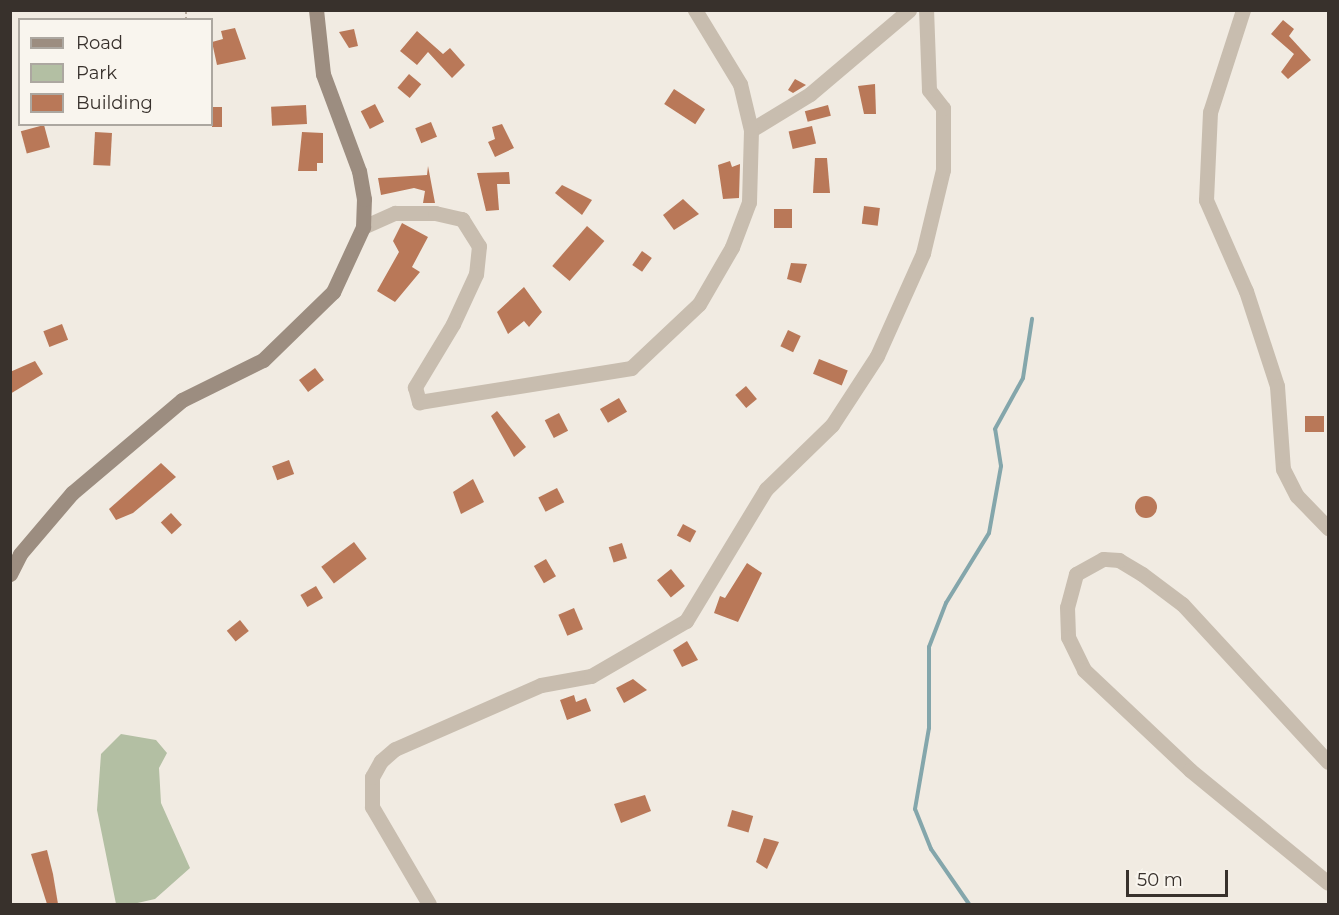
<!DOCTYPE html>
<html>
<head>
<meta charset="utf-8">
<style>
  body { margin:0 }
  #map { position:relative; width:1339px; height:915px; overflow:hidden; background:#f1ebe2; font-family:Montserrat,sans-serif }
  div>[style] { position:absolute }
  [style*='--x'] { left:calc(var(--x)*1px); top:calc(var(--y)*1px); width:calc(var(--w)*1px); rotate:calc(var(--a)*1deg) }
  .green>* { inset:0; background:#b3bfa3 }
  .stream>* { height:4px; margin:-2px; padding:0 2px; transform-origin:2px; border-radius:2px; background:#84a6ab }
  .building>* { inset:0; background:#b97858; transform-origin:0 0 }
  .round { border-radius:50% }
  .path>* { height:2px; margin-top:-1px; transform-origin:0; background:repeating-linear-gradient(90deg,#b4a799 0 3px,transparent 0 6px) }
  .street>* { height:15px; margin:-7.5px; padding:0 7.5px; transform-origin:7.5px; border-radius:7.5px; background:#c8bdaf }
  .secondary>* { height:15px; margin:-7.5px; padding:0 7.5px; transform-origin:7.5px; border-radius:7.5px; background:#9c8d80 }
  span { translate:-50% -50%; white-space:nowrap; text-align:center; line-height:1.15; -webkit-text-stroke:5px #f9f5ee; paint-order:stroke }
  .frame { position:absolute; inset:0; border:12px solid #38312c; pointer-events:none }
  .legend { position:absolute; left:18px; top:18px; width:195px; height:108px; box-sizing:border-box; background:#f9f5ee; border:2px solid #aca7a0; margin:0; padding:8px 10px; list-style:none; font-size:18px; color:#38312c }
  .legend li { display:flex; align-items:center; gap:12px; height:30px }
  .legend b { width:30px; border:2px solid #aca7a0 }
  .scale { position:absolute; left:1126px; top:870px; width:102px; height:27px; box-sizing:border-box; border:3px solid #38312c; border-top:0; padding-left:8px; font-size:18px; line-height:21px; white-space:nowrap; color:#38312c; -webkit-text-stroke:4px #f9f5ee; paint-order:stroke }
</style>
</head>
<body>
<div id="map">
  <div class="green">
    <div style="clip-path:polygon(121px 734px,156px 740px,167px 753px,159px 768px,161px 803px,190px 868px,155px 899px,133px 904px,116px 904px,97px 810px,101px 754px)"></div>
  </div>
  <div class="stream">
    <div style="--x:969;--y:904;--w:67;--a:-124.6"></div>
    <div style="--x:931;--y:849;--w:43;--a:-111.8"></div>
    <div style="--x:915;--y:809;--w:82;--a:-80.2"></div>
    <div style="--x:929;--y:728;--w:81;--a:-90"></div>
    <div style="--x:929;--y:647;--w:47;--a:-68.9"></div>
    <div style="--x:946;--y:603;--w:82;--a:-58.4"></div>
    <div style="--x:989;--y:533;--w:68;--a:-79.8"></div>
    <div style="--x:1001;--y:466;--w:37;--a:-99"></div>
    <div style="--x:995;--y:429;--w:58;--a:-61.2"></div>
    <div style="--x:1023;--y:378;--w:60;--a:-81.3"></div>
  </div>
  <div class="building">
    <div style="clip-path:polygon(1283px 20px,1294px 29px,1289px 36px,1311px 60px,1288px 79px,1281px 72px,1294px 54px,1271px 34px)"></div>
    <div style="clip-path:polygon(235px 28px,246px 59px,217px 65px,212px 42px,223px 39px,221px 31px)"></div>
    <div style="clip-path:polygon(354px 29px,358px 46px,349px 48px,339px 32px)"></div>
    <div style="clip-path:polygon(417px 31px,443px 54px,450px 48px,465px 65px,452px 78px,428px 52px,417px 65px,400px 51px)"></div>
    <div style="left:409px;top:74px;width:16px;height:18px;rotate:40deg"></div>
    <div style="clip-path:polygon(795px 79px,806px 85px,793px 93px,788px 90px)"></div>
    <div style="clip-path:polygon(875px 84px,876px 114px,864px 114px,858px 86px)"></div>
    <div style="left:674px;top:89px;width:37px;height:18px;rotate:33deg"></div>
    <div style="left:375px;top:104px;width:20px;height:16px;rotate:63deg"></div>
    <div style="left:306px;top:105px;width:19px;height:35px;rotate:87deg"></div>
    <div style="left:828px;top:105px;width:11px;height:24px;rotate:75deg"></div>
    <div style="left:212px;top:107px;width:10px;height:20px"></div>
    <div style="left:431px;top:122px;width:16px;height:17px;rotate:68deg"></div>
    <div style="clip-path:polygon(502px 124px,514px 148px,495px 157px,488px 142px,495px 139px,492px 127px)"></div>
    <div style="left:44px;top:125px;width:23px;height:24px;rotate:75deg"></div>
    <div style="left:812px;top:126px;width:18px;height:24px;rotate:77deg"></div>
    <div style="left:95px;top:132px;width:17px;height:33px;rotate:3deg"></div>
    <div style="clip-path:polygon(302px 132px,323px 133px,323px 163px,317px 163px,317px 171px,298px 171px)"></div>
    <div style="clip-path:polygon(815px 158px,827px 158px,830px 193px,813px 193px)"></div>
    <div style="clip-path:polygon(730px 161px,732px 167px,740px 164px,739px 198px,723px 199px,718px 165px)"></div>
    <div style="clip-path:polygon(428px 166px,435px 203px,423px 203px,425px 191px,414px 188px,381px 195px,378px 178px,427px 175px)"></div>
    <div style="clip-path:polygon(509px 172px,510px 184px,497px 184px,499px 210px,486px 211px,477px 173px)"></div>
    <div style="clip-path:polygon(562px 185px,592px 200px,582px 215px,555px 193px)"></div>
    <div style="clip-path:polygon(683px 199px,699px 214px,674px 230px,663px 215px)"></div>
    <div style="left:864px;top:206px;width:16px;height:18px;rotate:7deg"></div>
    <div style="left:774px;top:209px;width:18px;height:19px"></div>
    <div style="clip-path:polygon(402px 223px,428px 237px,412px 267px,420px 272px,395px 302px,377px 291px,399px 252px,393px 241px)"></div>
    <div style="left:587px;top:226px;width:23px;height:53px;rotate:41deg"></div>
    <div style="left:642px;top:251px;width:12px;height:17px;rotate:35deg"></div>
    <div style="clip-path:polygon(791px 263px,807px 264px,801px 283px,787px 279px)"></div>
    <div style="clip-path:polygon(524px 287px,542px 312px,529px 327px,524px 321px,508px 334px,497px 312px)"></div>
    <div style="left:62px;top:324px;width:17px;height:20px;rotate:69deg"></div>
    <div style="left:788px;top:330px;width:14px;height:18px;rotate:25deg"></div>
    <div style="left:819px;top:359px;width:31px;height:16px;rotate:22deg"></div>
    <div style="clip-path:polygon(35px 361px,43px 374px,10px 394px,10px 372px)"></div>
    <div style="left:315px;top:368px;width:15px;height:20px;rotate:53deg"></div>
    <div style="left:746px;top:386px;width:17px;height:14px;rotate:50deg"></div>
    <div style="left:619px;top:398px;width:16px;height:22px;rotate:60deg"></div>
    <div style="clip-path:polygon(497px 411px,526px 447px,514px 457px,491px 416px)"></div>
    <div style="left:559px;top:413px;width:20px;height:16px;rotate:63deg"></div>
    <div style="left:1305px;top:416px;width:19px;height:16px"></div>
    <div style="left:289px;top:460px;width:15px;height:18px;rotate:70deg"></div>
    <div style="clip-path:polygon(161px 463px,176px 477px,133px 513px,116px 520px,109px 509px)"></div>
    <div style="clip-path:polygon(473px 479px,484px 502px,461px 514px,453px 492px)"></div>
    <div style="left:557px;top:488px;width:16px;height:21px;rotate:63deg"></div>
    <div class="round" style="left:1135px;top:496px;width:22px;height:22px"></div>
    <div style="left:171px;top:513px;width:16px;height:14px;rotate:47deg"></div>
    <div style="left:683px;top:524px;width:15px;height:13px;rotate:28deg"></div>
    <div style="left:354px;top:542px;width:21px;height:41px;rotate:53deg"></div>
    <div style="left:622px;top:543px;width:16px;height:14px;rotate:72deg"></div>
    <div style="left:546px;top:559px;width:20px;height:14px;rotate:60deg"></div>
    <div style="clip-path:polygon(747px 563px,762px 573px,738px 622px,714px 613px,720px 596px,725px 598px)"></div>
    <div style="left:671px;top:569px;width:22px;height:18px;rotate:51deg"></div>
    <div style="left:316px;top:586px;width:14px;height:18px;rotate:60deg"></div>
    <div style="left:574px;top:608px;width:23px;height:17px;rotate:67deg"></div>
    <div style="left:240px;top:620px;width:14px;height:17px;rotate:51deg"></div>
    <div style="clip-path:polygon(687px 641px,698px 660px,682px 667px,673px 650px)"></div>
    <div style="clip-path:polygon(633px 679px,647px 690px,624px 703px,616px 688px)"></div>
    <div style="clip-path:polygon(574px 695px,576px 702px,586px 698px,591px 711px,567px 720px,560px 700px)"></div>
    <div style="clip-path:polygon(645px 795px,651px 811px,621px 823px,614px 804px)"></div>
    <div style="left:732px;top:810px;width:22px;height:17px;rotate:16deg"></div>
    <div style="clip-path:polygon(764px 838px,779px 842px,767px 869px,756px 862px)"></div>
    <div style="clip-path:polygon(47px 850px,53px 874px,58px 904px,47px 904px,31px 854px)"></div>
  </div>
  <div class="path">
    <div style="--x:186;--y:20;--w:10;--a:-90"></div>
  </div>
  <div class="street">
    <div style="--x:1243;--y:10;--w:107;--a:107.9"></div>
    <div style="--x:1210;--y:112;--w:88;--a:92.6"></div>
    <div style="--x:1206;--y:200;--w:99;--a:66.3"></div>
    <div style="--x:1246;--y:291;--w:100;--a:71.9"></div>
    <div style="--x:1277;--y:386;--w:83;--a:85.9"></div>
    <div style="--x:1283;--y:469;--w:30;--a:63"></div>
    <div style="--x:1297;--y:496;--w:45;--a:45.9"></div>
    <div style="--x:751;--y:130;--w:69;--a:-31.4"></div>
    <div style="--x:810;--y:94;--w:130;--a:-40.3"></div>
    <div style="--x:363;--y:227;--w:35;--a:-24"></div>
    <div style="--x:395;--y:213;--w:40;--a:0"></div>
    <div style="--x:435;--y:213;--w:28;--a:13"></div>
    <div style="--x:462;--y:219;--w:32;--a:58"></div>
    <div style="--x:479;--y:246;--w:28;--a:96"></div>
    <div style="--x:476;--y:274;--w:55;--a:114.7"></div>
    <div style="--x:453;--y:324;--w:74;--a:121.1"></div>
    <div style="--x:415;--y:387;--w:16;--a:75"></div>
    <div style="--x:419;--y:402;--w:215;--a:-9.1"></div>
    <div style="--x:631;--y:368;--w:93;--a:-43.3"></div>
    <div style="--x:699;--y:304;--w:66;--a:-59.9"></div>
    <div style="--x:732;--y:247;--w:48;--a:-69.3"></div>
    <div style="--x:749;--y:202;--w:72;--a:-88.4"></div>
    <div style="--x:751;--y:130;--w:47;--a:-103.4"></div>
    <div style="--x:740;--y:84;--w:87;--a:-121.3"></div>
    <div style="--x:1328;--y:762;--w:215;--a:-132.7"></div>
    <div style="--x:1182;--y:604;--w:50;--a:-143.1"></div>
    <div style="--x:1142;--y:574;--w:27;--a:-149"></div>
    <div style="--x:1119;--y:560;--w:16;--a:-176"></div>
    <div style="--x:1103;--y:559;--w:31;--a:151"></div>
    <div style="--x:1076;--y:574;--w:34;--a:105"></div>
    <div style="--x:1067;--y:607;--w:30;--a:88"></div>
    <div style="--x:1068;--y:637;--w:37;--a:64"></div>
    <div style="--x:1084;--y:670;--w:146;--a:43.3"></div>
    <div style="--x:1190;--y:770;--w:178;--a:39.3"></div>
    <div style="--x:429;--y:904;--w:113;--a:-120.4"></div>
    <div style="--x:372;--y:807;--w:30;--a:-90"></div>
    <div style="--x:372;--y:777;--w:18;--a:-61"></div>
    <div style="--x:381;--y:761;--w:18;--a:-41"></div>
    <div style="--x:395;--y:749;--w:159;--a:-23.7"></div>
    <div style="--x:541;--y:685;--w:51;--a:-10.2"></div>
    <div style="--x:591;--y:676;--w:110;--a:-30.1"></div>
    <div style="--x:686;--y:621;--w:154;--a:-58.8"></div>
    <div style="--x:766;--y:489;--w:92;--a:-44.1"></div>
    <div style="--x:832;--y:425;--w:82;--a:-56.9"></div>
    <div style="--x:877;--y:356;--w:113;--a:-65.9"></div>
    <div style="--x:923;--y:253;--w:85;--a:-76.5"></div>
    <div style="--x:943;--y:170;--w:62;--a:-90"></div>
    <div style="--x:943;--y:108;--w:23;--a:-128"></div>
    <div style="--x:929;--y:90;--w:80;--a:-92.1"></div>
  </div>
  <div class="secondary">
    <div style="--x:10;--y:574;--w:22;--a:-63"></div>
    <div style="--x:20;--y:554;--w:80;--a:-49.6"></div>
    <div style="--x:72;--y:493;--w:144;--a:-40.2"></div>
    <div style="--x:182;--y:400;--w:90;--a:-26.3"></div>
    <div style="--x:263;--y:360;--w:98;--a:-44.2"></div>
    <div style="--x:333;--y:292;--w:72;--a:-65.2"></div>
    <div style="--x:363;--y:227;--w:28;--a:-88"></div>
    <div style="--x:364;--y:199;--w:28;--a:-100"></div>
    <div style="--x:359;--y:171;--w:103;--a:-110.4"></div>
    <div style="--x:323;--y:74;--w:64;--a:-96.2"></div>
  </div>
  <div class="frame"></div>
  <ul class="legend">
  <li><b style="height:8px;background:#9c8d80"></b>Road</li>
  <li><b style="height:16px;background:#b3bfa3"></b>Park</li>
  <li><b style="height:16px;background:#b97858"></b>Building</li>
  </ul>
  <div class="scale">50 m</div>
</div>
</body>
</html>
